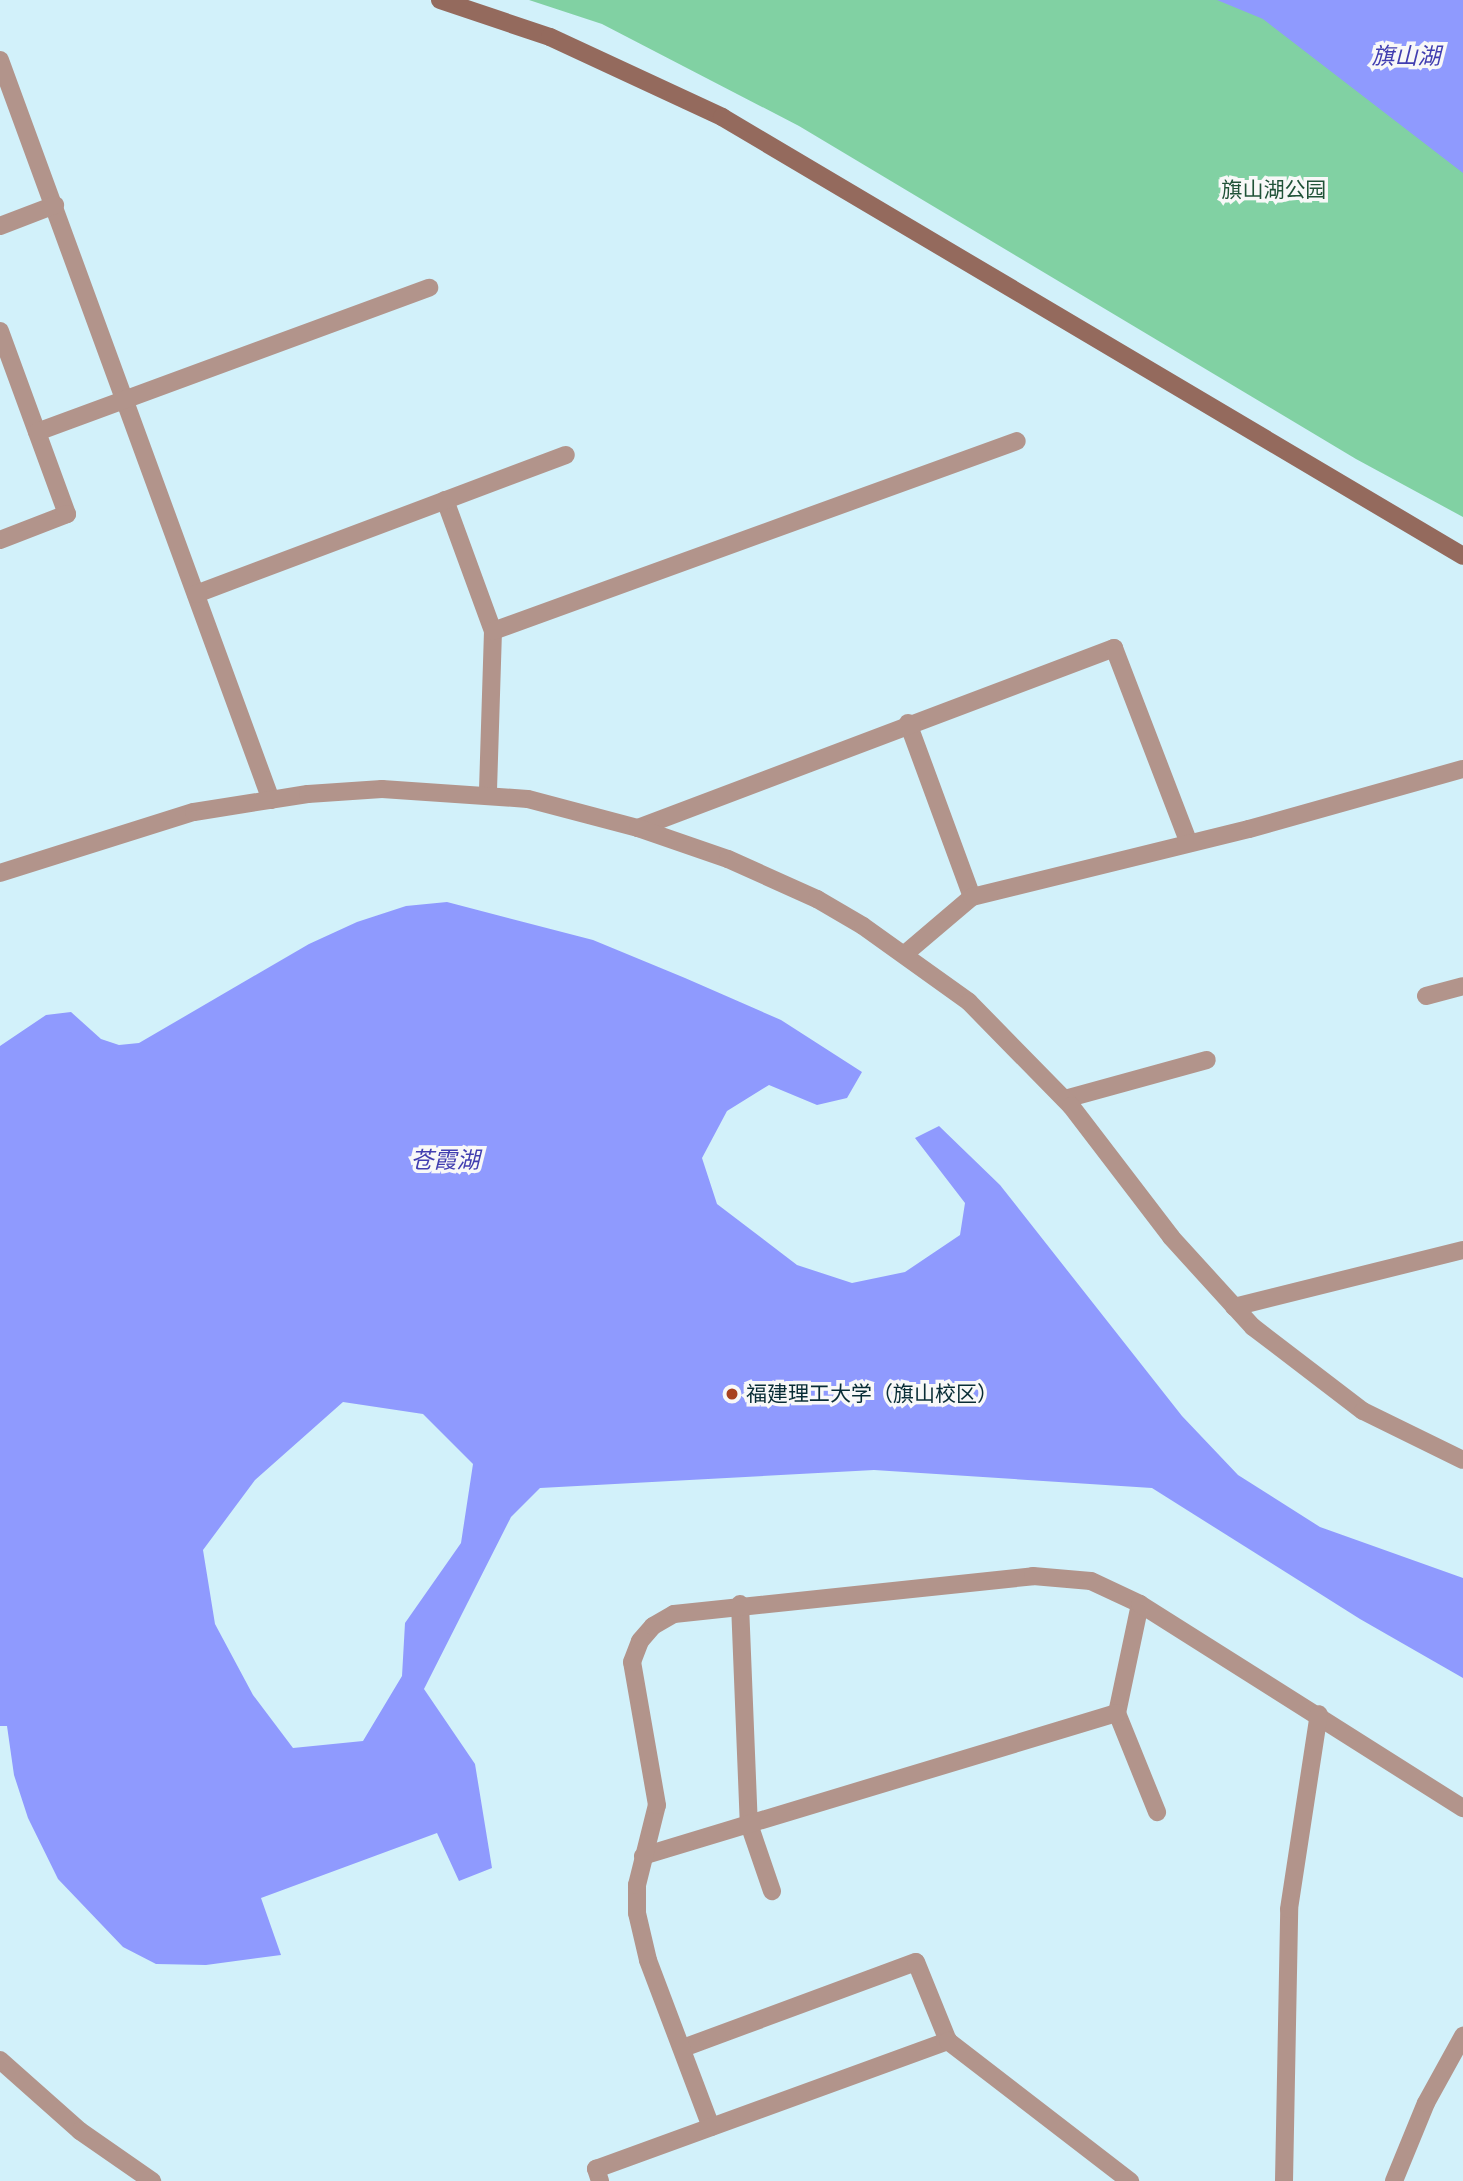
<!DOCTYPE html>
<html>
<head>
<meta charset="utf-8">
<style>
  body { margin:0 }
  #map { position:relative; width:1463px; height:2181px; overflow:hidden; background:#d2f1fa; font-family:Karla,"Noto Sans SC",sans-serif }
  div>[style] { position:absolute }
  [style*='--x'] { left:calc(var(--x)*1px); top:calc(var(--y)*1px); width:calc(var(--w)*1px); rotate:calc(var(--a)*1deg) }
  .green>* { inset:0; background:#81d1a3 }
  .water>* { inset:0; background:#8f9afe }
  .lane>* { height:18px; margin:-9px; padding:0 9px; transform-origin:9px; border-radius:9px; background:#b2948b }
  .street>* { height:18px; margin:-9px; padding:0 9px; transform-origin:9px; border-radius:9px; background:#b2948b }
  .secondary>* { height:18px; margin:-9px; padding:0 9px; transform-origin:9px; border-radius:9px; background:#946a5d }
  .dots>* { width:19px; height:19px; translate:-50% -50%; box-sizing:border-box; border:4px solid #f8f8f8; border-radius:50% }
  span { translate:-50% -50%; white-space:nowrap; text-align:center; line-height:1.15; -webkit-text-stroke:7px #f8f8f8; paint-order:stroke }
  .park-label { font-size:21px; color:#205238 }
  .poi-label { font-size:21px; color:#082c35 }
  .left { translate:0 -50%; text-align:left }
  .water-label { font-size:23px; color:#413eb0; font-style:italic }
</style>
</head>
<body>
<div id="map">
  <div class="green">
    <div style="clip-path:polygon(529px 0,1463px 0,1463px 517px,1356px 459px,799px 126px,602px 24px)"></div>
  </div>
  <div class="water">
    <div style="clip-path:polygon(1217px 0,1463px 0,1463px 173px,1263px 19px)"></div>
    <div style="clip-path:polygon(evenodd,447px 902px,593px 940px,685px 978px,781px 1020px,862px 1072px,847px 1098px,817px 1105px,769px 1085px,727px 1111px,702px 1158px,717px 1204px,797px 1265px,852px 1283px,905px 1272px,960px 1235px,965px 1203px,915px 1138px,939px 1126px,1000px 1185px,1182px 1416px,1238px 1475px,1320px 1527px,1463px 1578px,1463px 1678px,1360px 1619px,1152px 1488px,874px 1470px,540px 1488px,511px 1517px,424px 1689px,475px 1764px,492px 1868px,459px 1881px,437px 1833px,261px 1898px,281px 1955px,206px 1965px,156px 1964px,123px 1947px,58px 1879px,28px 1818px,14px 1775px,7px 1726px,0 1726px,0 1046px,46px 1015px,71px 1012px,101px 1039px,119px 1045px,139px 1043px,309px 944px,357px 922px,406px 906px,447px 902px,343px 1402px,423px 1414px,473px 1464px,461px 1543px,405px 1623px,402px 1676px,363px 1741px,293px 1748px,253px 1695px,215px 1624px,203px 1550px,255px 1480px,343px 1402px)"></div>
  </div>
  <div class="lane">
    <div style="--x:0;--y:60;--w:788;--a:69.89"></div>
    <div style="--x:0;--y:226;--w:59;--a:-20.9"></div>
    <div style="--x:0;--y:331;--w:195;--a:69.9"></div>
    <div style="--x:67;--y:514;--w:72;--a:158.8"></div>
    <div style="--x:37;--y:432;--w:418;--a:-20.2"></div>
    <div style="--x:445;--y:500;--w:140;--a:69.9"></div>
    <div style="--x:493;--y:631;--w:163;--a:91.8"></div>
    <div style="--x:196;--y:594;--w:395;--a:-20.6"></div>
    <div style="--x:493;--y:631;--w:557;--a:-19.93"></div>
    <div style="--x:908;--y:723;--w:185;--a:69.8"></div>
    <div style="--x:638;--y:828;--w:509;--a:-20.71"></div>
    <div style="--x:1114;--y:648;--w:207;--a:69"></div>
    <div style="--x:906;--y:953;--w:87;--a:-40.3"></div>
    <div style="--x:972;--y:897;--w:285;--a:-13.8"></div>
    <div style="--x:1249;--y:829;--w:222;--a:-15.7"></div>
    <div style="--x:1426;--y:996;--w:38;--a:-15"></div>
    <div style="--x:1065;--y:1099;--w:147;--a:-15.4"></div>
    <div style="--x:1234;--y:1307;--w:236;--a:-14"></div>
    <div style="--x:740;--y:1604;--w:220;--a:87.7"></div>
    <div style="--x:749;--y:1824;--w:71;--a:71.1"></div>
    <div style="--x:1140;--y:1604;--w:111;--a:101.9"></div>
    <div style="--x:1117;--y:1713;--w:107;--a:68"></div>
    <div style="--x:643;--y:1856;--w:495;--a:-16.8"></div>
    <div style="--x:683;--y:2048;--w:248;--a:-20.3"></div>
    <div style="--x:916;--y:1962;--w:85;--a:67.9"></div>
    <div style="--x:711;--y:2127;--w:178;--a:-110.7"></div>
    <div style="--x:648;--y:1960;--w:48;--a:-103.2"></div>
    <div style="--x:637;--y:1913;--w:28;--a:-90"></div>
    <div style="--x:637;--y:1885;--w:82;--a:-76"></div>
    <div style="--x:657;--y:1805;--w:145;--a:-99.9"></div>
    <div style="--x:632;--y:1662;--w:22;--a:-69"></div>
    <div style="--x:640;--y:1641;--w:20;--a:-49"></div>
    <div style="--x:653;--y:1626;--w:24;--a:-30"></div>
    <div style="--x:674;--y:1614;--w:361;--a:-6"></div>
    <div style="--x:1033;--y:1576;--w:58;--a:4.9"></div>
    <div style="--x:1091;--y:1581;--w:54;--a:25.1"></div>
    <div style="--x:1140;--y:1604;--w:382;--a:32.3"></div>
    <div style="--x:600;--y:2181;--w:13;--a:-108"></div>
    <div style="--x:596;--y:2169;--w:375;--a:-20"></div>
    <div style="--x:948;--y:2041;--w:230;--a:37.6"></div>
    <div style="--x:1284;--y:2181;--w:272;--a:-88.9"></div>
    <div style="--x:1289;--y:1909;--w:197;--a:-81.3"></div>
  </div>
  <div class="street">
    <div style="--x:0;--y:873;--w:203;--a:-17.5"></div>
    <div style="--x:194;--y:812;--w:115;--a:-9"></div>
    <div style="--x:308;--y:794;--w:74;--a:-3.9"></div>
    <div style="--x:382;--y:789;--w:146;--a:3.9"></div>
    <div style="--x:528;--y:799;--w:114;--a:14.8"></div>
    <div style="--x:638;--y:828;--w:95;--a:19"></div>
    <div style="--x:728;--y:859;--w:98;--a:24.2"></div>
    <div style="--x:817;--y:899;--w:53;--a:30.4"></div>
    <div style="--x:863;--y:926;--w:130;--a:35.6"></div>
    <div style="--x:969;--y:1002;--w:146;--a:45.6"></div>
    <div style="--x:1071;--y:1106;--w:165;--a:52.6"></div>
    <div style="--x:1171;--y:1237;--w:122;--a:47.7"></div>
    <div style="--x:1253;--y:1327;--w:138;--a:37.4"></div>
    <div style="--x:1363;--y:1411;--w:111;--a:26.1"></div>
    <div style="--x:0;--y:2060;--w:107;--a:41.6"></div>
    <div style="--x:80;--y:2131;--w:88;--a:34.8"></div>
    <div style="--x:1394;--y:2181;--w:84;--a:-67.7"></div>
    <div style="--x:1426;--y:2103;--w:77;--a:-61.1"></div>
  </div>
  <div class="secondary">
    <div style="--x:440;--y:0;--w:116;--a:18.6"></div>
    <div style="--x:550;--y:37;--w:190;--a:24.9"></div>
    <div style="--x:722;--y:117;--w:861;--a:30.64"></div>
  </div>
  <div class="dots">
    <div style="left:732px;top:1394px;background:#a8411f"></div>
  </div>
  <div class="park-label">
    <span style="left:1274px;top:190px">旗山湖公园</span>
  </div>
  <div class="poi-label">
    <span class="left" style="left:746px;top:1394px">福建理工大学（旗山校区）</span>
  </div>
  <div class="water-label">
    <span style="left:1406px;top:57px">旗山湖</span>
    <span style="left:445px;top:1161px">苍霞湖</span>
  </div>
</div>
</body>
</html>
